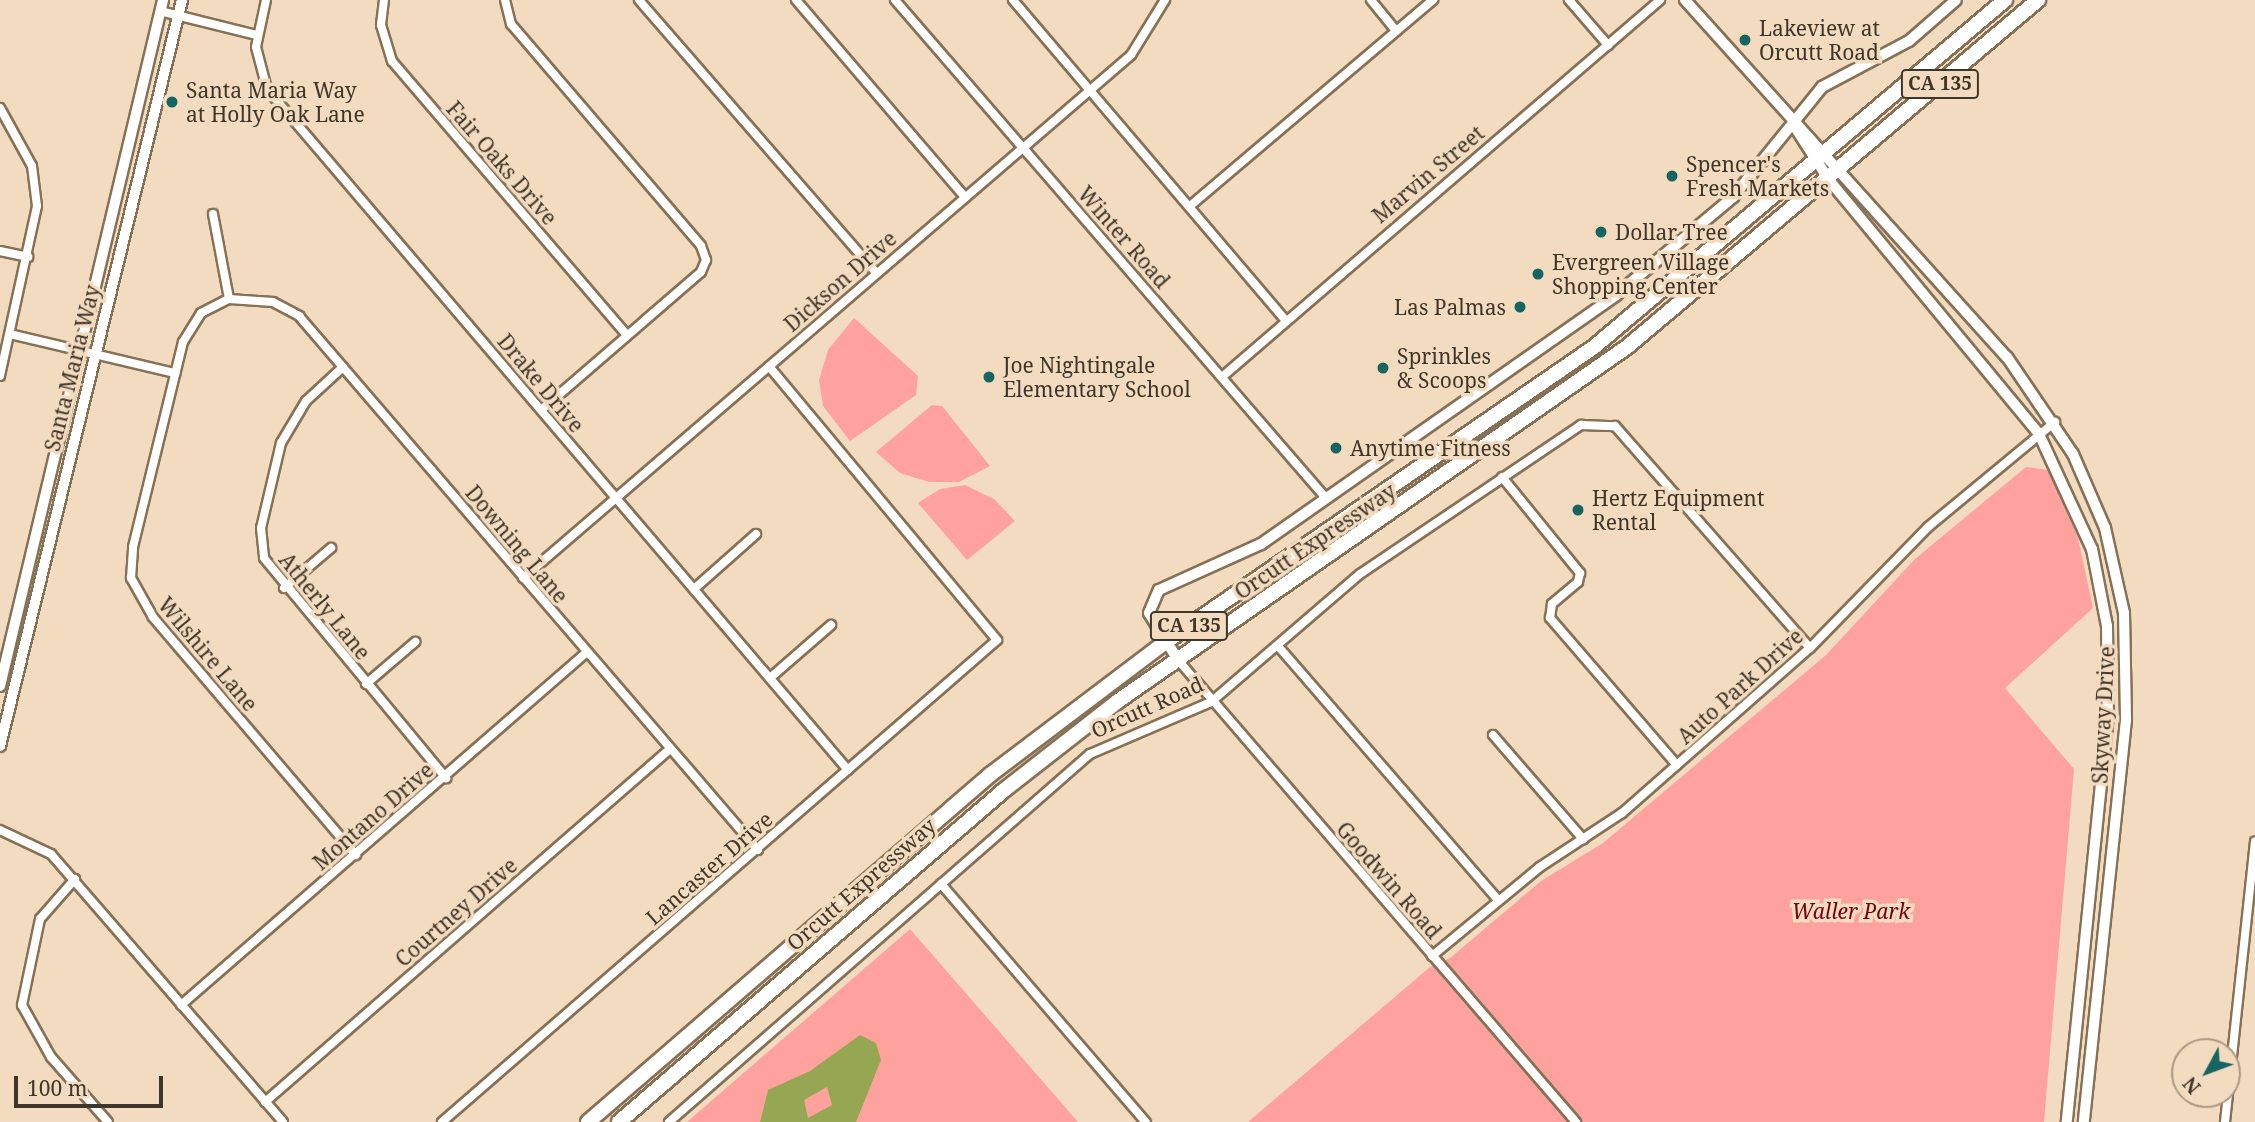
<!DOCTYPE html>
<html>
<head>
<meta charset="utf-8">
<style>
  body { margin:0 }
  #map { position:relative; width:2255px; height:1122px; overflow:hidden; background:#f3dbbf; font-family:"Noto Serif",serif }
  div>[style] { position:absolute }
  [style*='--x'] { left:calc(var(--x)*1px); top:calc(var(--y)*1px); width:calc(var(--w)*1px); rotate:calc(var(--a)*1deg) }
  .green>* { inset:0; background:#ffa29e }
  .water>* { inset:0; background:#95a752 }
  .roads { filter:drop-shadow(2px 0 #867157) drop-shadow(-2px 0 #867157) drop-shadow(0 2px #867157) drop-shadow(0 -2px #867157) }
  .street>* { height:8px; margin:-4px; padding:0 4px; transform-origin:4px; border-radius:4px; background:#fff }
  .secondary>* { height:10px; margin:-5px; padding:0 5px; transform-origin:5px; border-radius:5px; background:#fff }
  .highway>* { height:14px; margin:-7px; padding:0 7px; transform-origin:7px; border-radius:7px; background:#fff }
  .dots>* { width:19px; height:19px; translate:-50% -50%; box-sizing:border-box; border:4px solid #f3dbbf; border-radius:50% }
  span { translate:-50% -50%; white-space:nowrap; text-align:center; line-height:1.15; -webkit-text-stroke:7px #f3dbbf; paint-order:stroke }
  .shield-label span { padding:2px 5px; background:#f3dbbf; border:2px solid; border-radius:5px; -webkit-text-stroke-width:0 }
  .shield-label { font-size:19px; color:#3f362b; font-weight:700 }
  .poi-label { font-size:21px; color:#3f362b }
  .left { translate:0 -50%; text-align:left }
  .right { translate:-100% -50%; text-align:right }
  .street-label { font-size:21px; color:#3f362b }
  .park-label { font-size:21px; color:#740013; font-style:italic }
  .north { position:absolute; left:2171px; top:1038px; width:70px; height:70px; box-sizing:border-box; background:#f3dbbf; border:2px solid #ab9984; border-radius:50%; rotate:229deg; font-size:19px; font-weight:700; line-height:28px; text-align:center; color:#3f362b }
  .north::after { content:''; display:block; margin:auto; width:24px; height:32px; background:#166563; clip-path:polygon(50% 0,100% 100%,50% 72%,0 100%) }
  .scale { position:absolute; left:14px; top:1076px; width:149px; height:32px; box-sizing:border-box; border:4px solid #3f362b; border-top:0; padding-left:9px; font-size:21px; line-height:24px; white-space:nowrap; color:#3f362b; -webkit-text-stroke:5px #f3dbbf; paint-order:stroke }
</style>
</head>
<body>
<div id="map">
  <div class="green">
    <div style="clip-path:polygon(854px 318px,918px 376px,916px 395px,850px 441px,823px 406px,819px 380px,828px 350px)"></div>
    <div style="clip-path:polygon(932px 405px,942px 406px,990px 466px,959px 482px,929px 482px,900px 473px,876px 452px)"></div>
    <div style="clip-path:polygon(2026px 467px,2048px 470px,2078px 538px,2093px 608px,2005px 688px,2074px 769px,2044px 1122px,1248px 1122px,1430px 967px,1450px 958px,1541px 881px,1603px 843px,1826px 655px,1915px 559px)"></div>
    <div style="clip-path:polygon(965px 485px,994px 499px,1015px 521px,967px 560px,918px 503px,940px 489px)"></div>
    <div style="clip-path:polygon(910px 929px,1078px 1122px,687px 1122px)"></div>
  </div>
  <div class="water">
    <div style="clip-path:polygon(evenodd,860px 1035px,876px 1043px,881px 1060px,856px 1122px,760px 1122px,768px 1090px,810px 1071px,860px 1035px,827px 1087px,832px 1105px,808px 1118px,804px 1100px,827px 1087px)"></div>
  </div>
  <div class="roads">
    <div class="street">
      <div style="--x:266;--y:0;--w:48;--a:102"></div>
      <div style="--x:256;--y:47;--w:43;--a:75.3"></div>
      <div style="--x:267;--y:89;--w:895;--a:49.53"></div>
      <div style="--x:384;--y:0;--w:25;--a:97"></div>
      <div style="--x:381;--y:25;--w:38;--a:73"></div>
      <div style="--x:392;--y:61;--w:361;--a:49.4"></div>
      <div style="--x:505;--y:0;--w:25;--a:76"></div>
      <div style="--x:511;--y:24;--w:292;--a:49.4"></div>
      <div style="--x:701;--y:246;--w:15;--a:70"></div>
      <div style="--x:706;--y:260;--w:13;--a:113"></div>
      <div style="--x:701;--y:272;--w:211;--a:139.2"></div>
      <div style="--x:639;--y:0;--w:362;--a:49"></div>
      <div style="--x:796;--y:0;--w:260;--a:49.4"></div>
      <div style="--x:895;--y:0;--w:659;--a:49.13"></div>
      <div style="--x:1013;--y:0;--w:418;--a:49.6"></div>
      <div style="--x:1371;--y:0;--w:40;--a:51"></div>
      <div style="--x:1569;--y:0;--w:60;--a:49.1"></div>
      <div style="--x:160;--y:11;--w:99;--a:14"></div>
      <div style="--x:0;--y:108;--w:66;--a:61.1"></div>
      <div style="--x:32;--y:166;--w:40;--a:82.9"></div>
      <div style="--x:37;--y:206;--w:174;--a:102.3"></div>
      <div style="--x:1190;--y:206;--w:319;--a:-40.3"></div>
      <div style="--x:213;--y:214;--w:86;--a:79.3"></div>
      <div style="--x:0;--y:251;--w:29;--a:12"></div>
      <div style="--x:10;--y:334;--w:170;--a:13.3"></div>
      <div style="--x:343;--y:367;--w:50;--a:137.4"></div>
      <div style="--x:306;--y:401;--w:49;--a:120.8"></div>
      <div style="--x:281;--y:443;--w:87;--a:103.2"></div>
      <div style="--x:261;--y:528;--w:30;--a:84"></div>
      <div style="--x:264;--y:558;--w:286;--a:50.4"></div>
      <div style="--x:1222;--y:377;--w:578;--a:-40.72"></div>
      <div style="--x:1502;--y:477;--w:124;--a:50.9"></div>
      <div style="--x:1580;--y:573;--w:9;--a:103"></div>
      <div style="--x:1578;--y:582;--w:34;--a:140"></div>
      <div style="--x:1552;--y:604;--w:14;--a:98"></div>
      <div style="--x:1550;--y:618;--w:194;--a:49.2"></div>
      <div style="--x:523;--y:578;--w:802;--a:-40.7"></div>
      <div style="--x:1131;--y:55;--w:65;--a:-58.3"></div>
      <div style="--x:284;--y:588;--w:62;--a:-40.4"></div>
      <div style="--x:694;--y:589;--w:83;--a:-41.6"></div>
      <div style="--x:1278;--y:646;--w:336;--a:49.1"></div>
      <div style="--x:1178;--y:660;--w:610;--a:49.26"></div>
      <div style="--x:770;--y:678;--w:81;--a:-41"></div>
      <div style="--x:366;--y:684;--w:65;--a:-40.6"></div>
      <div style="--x:1493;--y:735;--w:138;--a:49.1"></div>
      <div style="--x:0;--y:830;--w:56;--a:25.2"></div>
      <div style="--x:51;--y:854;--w:354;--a:49.1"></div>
      <div style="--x:356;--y:855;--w:313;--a:-130.5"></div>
      <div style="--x:153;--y:617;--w:45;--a:-119.4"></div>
      <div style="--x:131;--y:578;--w:31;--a:-86"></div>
      <div style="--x:133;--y:547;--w:211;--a:-76.3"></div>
      <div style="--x:183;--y:342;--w:34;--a:-58"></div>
      <div style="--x:201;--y:313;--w:31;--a:-27"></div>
      <div style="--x:229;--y:299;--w:44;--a:3.9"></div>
      <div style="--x:273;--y:302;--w:30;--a:28"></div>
      <div style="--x:299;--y:316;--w:704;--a:49.32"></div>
      <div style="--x:75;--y:879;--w:53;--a:131.2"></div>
      <div style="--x:40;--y:919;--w:88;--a:101.8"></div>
      <div style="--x:22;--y:1005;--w:60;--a:60.9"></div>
      <div style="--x:51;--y:1057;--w:86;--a:48.8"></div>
      <div style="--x:941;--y:884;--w:314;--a:49.3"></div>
      <div style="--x:1432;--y:956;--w:140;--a:-39.5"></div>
      <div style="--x:1540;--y:867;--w:98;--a:-33.4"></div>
      <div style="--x:1622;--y:813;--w:250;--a:-41.3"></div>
      <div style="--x:1810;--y:648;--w:169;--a:-45.7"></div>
      <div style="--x:1928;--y:527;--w:165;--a:-39.6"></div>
      <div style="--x:181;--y:1005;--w:538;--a:-41.01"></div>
      <div style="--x:265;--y:1102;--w:537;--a:-41.08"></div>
      <div style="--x:442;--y:1122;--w:735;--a:-40.97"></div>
      <div style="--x:997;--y:640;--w:356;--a:-129.8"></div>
      <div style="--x:669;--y:1122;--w:559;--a:-41.16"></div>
      <div style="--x:1090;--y:754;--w:132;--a:-23.3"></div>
      <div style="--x:1211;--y:702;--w:196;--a:-40.7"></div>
      <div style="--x:1360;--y:574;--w:267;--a:-34"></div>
      <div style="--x:1581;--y:425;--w:34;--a:2"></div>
      <div style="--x:1615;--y:426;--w:295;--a:48.7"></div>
      <div style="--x:2225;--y:1122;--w:282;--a:-83.9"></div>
    </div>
    <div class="secondary">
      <div style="--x:1685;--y:0;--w:481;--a:48"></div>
      <div style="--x:2007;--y:357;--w:117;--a:55.8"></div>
      <div style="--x:2073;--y:454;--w:81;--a:66.6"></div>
      <div style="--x:2105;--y:528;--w:87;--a:77.4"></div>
      <div style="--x:2124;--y:613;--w:107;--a:88.9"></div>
      <div style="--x:2126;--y:720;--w:404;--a:96"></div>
      <div style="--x:1795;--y:127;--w:63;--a:57.3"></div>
      <div style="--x:1829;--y:180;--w:330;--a:50.4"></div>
      <div style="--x:2039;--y:434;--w:127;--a:65.3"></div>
      <div style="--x:2092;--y:549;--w:78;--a:79"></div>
      <div style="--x:2107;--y:626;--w:89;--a:89.4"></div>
      <div style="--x:2108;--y:715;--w:409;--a:95.8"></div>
      <div style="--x:1178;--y:660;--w:55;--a:-121.7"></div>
      <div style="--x:1149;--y:613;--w:25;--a:-67"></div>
      <div style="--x:1159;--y:590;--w:112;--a:-24.3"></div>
      <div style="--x:1261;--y:544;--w:434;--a:-35"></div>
      <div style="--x:1616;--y:295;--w:153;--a:-39.9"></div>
      <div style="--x:1733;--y:197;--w:141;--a:-51"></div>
      <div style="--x:1822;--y:87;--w:98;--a:-27.9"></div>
      <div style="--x:1909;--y:41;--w:62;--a:-41.1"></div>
      <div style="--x:0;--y:686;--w:705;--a:-76.63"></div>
      <div style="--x:0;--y:746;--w:768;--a:-76.29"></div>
    </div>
    <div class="highway">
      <div style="--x:588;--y:1122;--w:532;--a:-40.81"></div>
      <div style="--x:991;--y:774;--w:217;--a:-37.1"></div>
      <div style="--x:1164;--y:643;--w:522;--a:-34.54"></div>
      <div style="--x:1594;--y:347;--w:538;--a:-40.17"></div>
      <div style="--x:619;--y:1122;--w:507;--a:-40.76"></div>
      <div style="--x:1003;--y:791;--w:146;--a:-38"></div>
      <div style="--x:1118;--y:701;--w:620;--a:-34.82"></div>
      <div style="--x:1627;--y:347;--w:538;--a:-40.17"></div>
    </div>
  </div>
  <div class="dots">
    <div style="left:1745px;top:40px;background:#166563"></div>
    <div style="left:172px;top:102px;background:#166563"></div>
    <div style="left:1672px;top:176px;background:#166563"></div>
    <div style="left:1601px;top:232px;background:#166563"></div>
    <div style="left:1538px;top:274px;background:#166563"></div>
    <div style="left:1520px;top:307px;background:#166563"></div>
    <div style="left:1383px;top:368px;background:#166563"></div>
    <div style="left:989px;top:377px;background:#166563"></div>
    <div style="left:1336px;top:448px;background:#166563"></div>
    <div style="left:1578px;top:510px;background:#166563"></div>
  </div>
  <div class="shield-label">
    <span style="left:1940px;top:84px">CA 135</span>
    <span style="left:1189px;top:626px">CA 135</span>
  </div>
  <div class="poi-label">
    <span class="left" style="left:1759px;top:40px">Lakeview at<br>Orcutt Road</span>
    <span class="left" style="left:186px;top:102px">Santa Maria Way<br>at Holly Oak Lane</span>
    <span class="left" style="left:1686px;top:176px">Spencer's<br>Fresh Markets</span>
    <span class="left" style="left:1615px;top:232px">Dollar Tree</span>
    <span class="left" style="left:1552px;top:274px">Evergreen Village<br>Shopping Center</span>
    <span class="right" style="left:1506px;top:307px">Las Palmas</span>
    <span class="left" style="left:1397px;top:368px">Sprinkles<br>&amp; Scoops</span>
    <span class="left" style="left:1003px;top:377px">Joe Nightingale<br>Elementary School</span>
    <span class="left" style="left:1350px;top:448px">Anytime Fitness</span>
    <span class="left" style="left:1592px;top:510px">Hertz Equipment<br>Rental</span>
  </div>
  <div class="street-label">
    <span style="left:502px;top:163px;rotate:49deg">Fair Oaks Drive</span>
    <span style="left:1428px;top:174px;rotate:-40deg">Marvin Street</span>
    <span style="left:1124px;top:237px;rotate:49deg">Winter Road</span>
    <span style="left:840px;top:281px;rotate:-41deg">Dickson Drive</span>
    <span style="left:72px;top:368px;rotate:-76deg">Santa Maria Way</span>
    <span style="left:541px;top:383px;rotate:50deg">Drake Drive</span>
    <span style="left:1315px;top:541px;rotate:-34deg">Orcutt Expressway</span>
    <span style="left:517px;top:544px;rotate:50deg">Downing Lane</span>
    <span style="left:325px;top:606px;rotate:51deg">Atherly Lane</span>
    <span style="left:208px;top:654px;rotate:50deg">Wilshire Lane</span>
    <span style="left:1740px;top:686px;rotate:-42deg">Auto Park Drive</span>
    <span style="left:1147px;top:707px;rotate:-24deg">Orcutt Road</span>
    <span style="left:2103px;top:715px;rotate:-87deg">Skyway Drive</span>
    <span style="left:373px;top:816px;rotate:-41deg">Montano Drive</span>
    <span style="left:709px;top:868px;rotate:-41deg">Lancaster Drive</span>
    <span style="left:1389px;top:880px;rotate:49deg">Goodwin Road</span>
    <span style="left:861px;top:884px;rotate:-41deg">Orcutt Expressway</span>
    <span style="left:456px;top:912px;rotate:-41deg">Courtney Drive</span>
  </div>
  <div class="park-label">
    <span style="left:1851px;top:911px">Waller Park</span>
  </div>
  <div class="north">N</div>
  <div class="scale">100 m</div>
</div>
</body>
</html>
